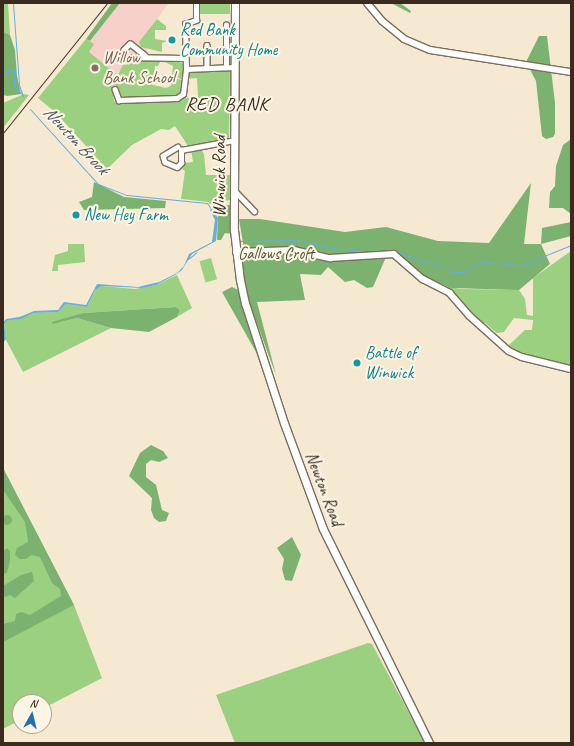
<!DOCTYPE html>
<html>
<head>
<meta charset="utf-8">
<style>
  body { margin:0 }
  #map { position:relative; width:574px; height:746px; overflow:hidden; background:#f6e9d1; font-family:Caveat,sans-serif }
  div>[style] { position:absolute }
  [style*='--x'] { left:calc(var(--x)*1px); top:calc(var(--y)*1px); width:calc(var(--w)*1px); rotate:calc(var(--a)*1deg) }
  .built>* { inset:0; background:#f7d0ca }
  .green>* { inset:0; background:#9bd081; transform-origin:0 0 }
  .forest>* { inset:0; background:#7cb26f }
  .round { border-radius:50% }
  .water>* { inset:0; background:#65aedd }
  .stream>* { height:1px; margin:-0.5px; padding:0 0.5px; transform-origin:0.5px; border-radius:0.5px; background:#65aedd }
  .roads { filter:drop-shadow(1px 0 #7c6d5d) drop-shadow(-1px 0 #7c6d5d) drop-shadow(0 1px #7c6d5d) drop-shadow(0 -1px #7c6d5d) }
  .minor>* { height:4.5px; margin:-2.25px; padding:0 2.25px; transform-origin:2.25px; border-radius:2.25px; background:#fff }
  .tertiary>* { height:5.5px; margin:-2.75px; padding:0 2.75px; transform-origin:2.75px; border-radius:2.75px; background:#fff }
  .secondary>* { height:6px; margin:-3px; padding:0 3px; transform-origin:3px; border-radius:3px; background:#fff }
  .primary>* { height:7px; margin:-3.5px; padding:0 3.5px; transform-origin:3.5px; border-radius:3.5px; background:#fff }
  .rail>* { height:1px; margin:-0.5px; padding:0 0.5px; transform-origin:0.5px; border-radius:0.5px; background:#3b2a1e }
  .dots>* { width:11px; height:11px; translate:-50% -50%; box-sizing:border-box; border:2px solid #fcf5e5; border-radius:50% }
  span { translate:-50% -50%; white-space:nowrap; text-align:center; line-height:1.15; -webkit-text-stroke:4px #fcf5e5; paint-order:stroke }
  .culture-label { font-size:17px; color:#0d838f }
  .left { translate:0 -50%; text-align:left }
  .education-label { font-size:17px; color:#785e54 }
  .street-label { font-size:17px; color:#3b2a1e }
  .park-label { font-size:17px; color:#535437 }
  .water-label { font-size:18px; color:#4a5861; font-style:italic }
  .quarter-label { font-size:19px; color:#3b2a1e; letter-spacing:1px }
  .frame { position:absolute; inset:0; border:4px solid #3b2a1e; pointer-events:none }
  .north { position:absolute; left:12px; top:694px; width:40px; height:40px; box-sizing:border-box; background:#fcf5e5; border:1px solid #afa495; border-radius:50%; rotate:8deg; font-size:11px; font-weight:700; line-height:16px; text-align:center; color:#3b2a1e }
  .north::after { content:''; display:block; margin:auto; width:14px; height:18px; background:#1f6fb2; clip-path:polygon(50% 0,100% 100%,50% 72%,0 100%) }
</style>
</head>
<body>
<div id="map">
  <div class="built">
    <div style="clip-path:polygon(120px 3px,169px 3px,139px 42px,141px 47px,147px 48px,146px 60px,127px 62px,116px 74px,120px 77px,79px 128px,86px 47px)"></div>
  </div>
  <div class="green">
    <div style="clip-path:polygon(3px 3px,8px 3px,10px 35px,3px 32px)"></div>
    <div style="left:200px;top:3px;width:30px;height:11px"></div>
    <div style="clip-path:polygon(157px 19px,166px 26px,166px 30px,155px 30px,155px 39px,167px 41px,162px 43px,162px 52px,141px 47px,139px 42px)"></div>
    <div style="clip-path:polygon(86px 39px,94px 44px,89px 52px,116px 74px,112px 83px,114px 101px,119px 103px,179px 100px,184px 97px,186px 81px,186px 98px,198px 97px,197px 78px,187px 79px,188px 72px,230px 70px,229px 139px,188px 146px,175px 126px,169px 130px,161px 129px,132px 145px,107px 169px,55px 112px,38px 98px)"></div>
    <div style="clip-path:polygon(162px 58px,158px 66px,155px 66px,153px 85px,166px 88px,171px 86px,172px 77px,184px 81px,181px 93px,176px 97px,157px 100px,116px 101px,113px 83px,123px 65px,130px 64px,130px 59px)"></div>
    <div style="clip-path:polygon(169px 58px,184px 64px,184px 80px,172px 76px,173px 66px,165px 62px)"></div>
    <div style="clip-path:polygon(24px 94px,29px 95px,3px 128px,3px 103px)"></div>
    <div style="clip-path:polygon(200px 148px,204px 154px,206px 175px,230px 175px,230px 200px,209px 204px,209px 202px,181px 199px,185px 171px,182px 169px,185px 163px,193px 162px,191px 149px)"></div>
    <div style="clip-path:polygon(68px 244px,84px 244px,85px 262px,58px 265px,58px 271px,52px 271px,55px 255px,68px 251px)"></div>
    <div style="clip-path:polygon(571px 251px,571px 368px,525px 357px,506px 348px,525px 330px,532px 330px,533px 320px,514px 318px,504px 332px,497px 333px,485px 323px,481px 324px,442px 285px,460px 289px,519px 290px,525px 299px,527px 315px,533px 316px,533px 278px)"></div>
    <div style="left:211px;top:258px;width:22px;height:12px;rotate:74deg"></div>
    <div style="clip-path:polygon(177px 275px,192px 308px,177px 317px,180px 310px,176px 307px,83px 313px,53px 324px,77px 318px,111px 328px,23px 372px,6px 340px,4px 324px,8px 320px,33px 313px,58px 312px,66px 304px,87px 307px,95px 290px,102px 286px,135px 289px,156px 285px)"></div>
    <div style="clip-path:polygon(3px 468px,74px 605px,102px 678px,44px 708px,44px 702px,20px 702px,20px 720px,3px 729px)"></div>
    <div style="clip-path:polygon(368px 643px,372px 644px,425px 743px,235px 743px,216px 695px)"></div>
  </div>
  <div class="forest">
    <div style="clip-path:polygon(112px 3px,120px 3px,90px 41px,86px 39px)"></div>
    <div style="clip-path:polygon(391px 3px,400px 3px,411px 11px,410px 13px)"></div>
    <div style="clip-path:polygon(3px 32px,10px 35px,15px 50px,17px 76px,21px 94px,7px 96px,3px 95px)"></div>
    <div style="clip-path:polygon(539px 36px,547px 36px,555px 103px,555px 134px,553px 137px,546px 139px,542px 136px,536px 81px,526px 62px)"></div>
    <div style="clip-path:polygon(571px 139px,571px 214px,563px 208px,549px 208px,550px 192px,555px 186px,556px 166px,563px 145px)"></div>
    <div style="clip-path:polygon(94px 182px,124px 197px,166px 201px,165px 208px,84px 210px,79px 202px,92px 197px)"></div>
    <div style="clip-path:polygon(531px 183px,524px 244px,541px 244px,542px 228px,571px 222px,571px 236px,541px 244px,550px 264px,519px 290px,451px 288px,417px 273px,406px 262px,386px 257px,373px 287px,367px 288px,354px 280px,345px 282px,328px 267px,321px 275px,300px 274px,305px 300px,257px 302px,276px 375px,246px 294px,241px 262px,245px 255px,239px 219px,260px 219px,345px 232px,386px 227px,438px 241px,489px 243px)"></div>
    <div style="clip-path:polygon(230px 205px,232px 234px,225px 233px,221px 240px,217px 240px,218px 215px,220px 214px,219px 206px)"></div>
    <div style="clip-path:polygon(232px 287px,240px 291px,265px 378px,256px 352px,222px 292px)"></div>
    <div style="clip-path:polygon(176px 307px,180px 310px,177px 317px,149px 332px,111px 328px,77px 318px,53px 324px,52px 322px,83px 313px)"></div>
    <div style="clip-path:polygon(151px 445px,163px 451px,168px 458px,159px 462px,151px 460px,146px 464px,146px 477px,156px 485px,162px 510px,169px 513px,166px 521px,159px 522px,154px 518px,151px 510px,152px 498px,129px 476px,140px 453px)"></div>
    <div style="clip-path:polygon(3px 468px,74px 605px,3px 642px,3px 624px,15px 621px,16px 614px,21px 612px,30px 615px,61px 596px,60px 589px,52px 583px,40px 557px,31px 555px,26px 559px,20px 559px,15px 555px,17px 548px,28px 542px,27px 534px,25px 522px,3px 490px)"></div>
    <div class="round" style="left:2px;top:515px;width:10px;height:10px"></div>
    <div style="clip-path:polygon(292px 537px,301px 555px,292px 581px,285px 580px,282px 569px,284px 559px,277px 548px)"></div>
    <div style="clip-path:polygon(7px 548px,10px 551px,10px 561px,7px 573px,3px 574px,3px 551px)"></div>
    <div style="clip-path:polygon(32px 572px,34px 581px,15px 598px,10px 595px,5px 597px,3px 594px,3px 586px,21px 575px)"></div>
  </div>
  <div class="water">
    <div style="clip-path:polygon(213px 208px,218px 218px,216px 241px,192px 254px,182px 270px,175px 275px,156px 285px,142px 288px,102px 286px,95px 290px,87px 307px,66px 304px,58px 312px,33px 313px,21px 319px,8px 320px,4px 324px,6px 339px,3px 343px,3px 323px,6px 319px,20px 317px,34px 311px,58px 310px,64px 302px,86px 305px,97px 284px,138px 287px,159px 282px,177px 273px,184px 266px,189px 254px,212px 242px,215px 220px,210px 210px)"></div>
  </div>
  <div class="stream">
    <div style="--x:13;--y:3;--w:82;--a:85.8"></div>
    <div style="--x:19;--y:85;--w:12;--a:70"></div>
    <div style="--x:3;--y:75;--w:7;--a:-45"></div>
    <div style="--x:8;--y:70;--w:6;--a:0"></div>
    <div style="--x:14;--y:70;--w:16;--a:90"></div>
    <div style="--x:14;--y:86;--w:11;--a:45"></div>
    <div style="--x:30;--y:109;--w:101;--a:47.8"></div>
    <div style="--x:98;--y:184;--w:31;--a:21"></div>
    <div style="--x:127;--y:195;--w:80;--a:5.7"></div>
    <div style="--x:207;--y:203;--w:7;--a:56"></div>
    <div style="--x:239;--y:241;--w:56;--a:-1"></div>
    <div style="--x:295;--y:240;--w:39;--a:12"></div>
    <div style="--x:333;--y:248;--w:41;--a:5.6"></div>
    <div style="--x:374;--y:252;--w:15;--a:-11"></div>
    <div style="--x:389;--y:249;--w:37;--a:20"></div>
    <div style="--x:424;--y:262;--w:20;--a:9"></div>
    <div style="--x:444;--y:265;--w:10;--a:45"></div>
    <div style="--x:451;--y:272;--w:12;--a:0"></div>
    <div style="--x:463;--y:272;--w:21;--a:-29"></div>
    <div style="--x:481;--y:262;--w:41;--a:4.2"></div>
    <div style="--x:522;--y:265;--w:53;--a:-22.2"></div>
    <div style="--x:188;--y:259;--w:11;--a:-38"></div>
  </div>
  <div class="roads">
    <div class="minor">
      <div style="--x:207;--y:45;--w:23;--a:90"></div>
      <div style="--x:145;--y:56;--w:19;--a:-141"></div>
      <div style="--x:130;--y:44;--w:8;--a:135"></div>
      <div style="--x:124;--y:50;--w:7;--a:98"></div>
      <div style="--x:123;--y:57;--w:61;--a:0.9"></div>
      <div style="--x:226;--y:67;--w:42;--a:-90"></div>
      <div style="--x:186;--y:69;--w:49;--a:-2.3"></div>
      <div style="--x:115;--y:89;--w:12;--a:70"></div>
      <div style="--x:119;--y:100;--w:58;--a:-2"></div>
      <div style="--x:177;--y:98;--w:7;--a:-34"></div>
      <div style="--x:183;--y:94;--w:25;--a:-83"></div>
      <div style="--x:186;--y:69;--w:45;--a:-91.3"></div>
      <div style="--x:185;--y:24;--w:12;--a:-20"></div>
      <div style="--x:196;--y:20;--w:17;--a:-90"></div>
      <div style="--x:178;--y:147;--w:17;--a:149"></div>
      <div style="--x:163;--y:156;--w:6;--a:72"></div>
      <div style="--x:165;--y:162;--w:13;--a:23"></div>
      <div style="--x:177;--y:167;--w:6;--a:-45"></div>
      <div style="--x:181;--y:163;--w:13;--a:-90"></div>
      <div style="--x:181;--y:150;--w:55;--a:-10.5"></div>
      <div style="--x:235;--y:191;--w:28;--a:46"></div>
    </div>
    <div class="tertiary">
      <div style="--x:236;--y:252;--w:58;--a:-2"></div>
      <div style="--x:294;--y:250;--w:37;--a:13"></div>
      <div style="--x:330;--y:258;--w:64;--a:-3.6"></div>
      <div style="--x:394;--y:254;--w:38;--a:41"></div>
      <div style="--x:423;--y:279;--w:30;--a:27"></div>
      <div style="--x:450;--y:293;--w:30;--a:49"></div>
      <div style="--x:470;--y:316;--w:52;--a:41.9"></div>
      <div style="--x:509;--y:351;--w:14;--a:25"></div>
      <div style="--x:522;--y:357;--w:50;--a:13.8"></div>
    </div>
    <div class="secondary">
      <div style="--x:367;--y:3;--w:23;--a:50"></div>
      <div style="--x:382;--y:21;--w:28;--a:39"></div>
      <div style="--x:404;--y:39;--w:28;--a:23"></div>
      <div style="--x:430;--y:50;--w:143;--a:8.9"></div>
    </div>
    <div class="primary">
      <div style="--x:235;--y:3;--w:227;--a:90.3"></div>
      <div style="--x:234;--y:230;--w:50;--a:83.2"></div>
      <div style="--x:240;--y:280;--w:24;--a:78"></div>
      <div style="--x:245;--y:303;--w:126;--a:72"></div>
      <div style="--x:284;--y:423;--w:113;--a:69.8"></div>
      <div style="--x:323;--y:529;--w:239;--a:63.6"></div>
    </div>
  </div>
  <div class="rail">
    <div style="--x:3;--y:133;--w:166;--a:-51.3"></div>
  </div>
  <div class="dots">
    <div style="left:172px;top:40px;background:#0f9aa8"></div>
    <div style="left:95px;top:68px;background:#8d6e63"></div>
    <div style="left:76px;top:215px;background:#0f9aa8"></div>
    <div style="left:357px;top:363px;background:#0f9aa8"></div>
  </div>
  <div class="culture-label">
    <span class="left" style="left:180px;top:40px">Red Bank<br>Community Home</span>
    <span class="left" style="left:84px;top:215px">New Hey Farm</span>
    <span class="left" style="left:365px;top:363px">Battle of<br>Winwick</span>
  </div>
  <div class="education-label">
    <span class="left" style="left:103px;top:68px">Willow<br>Bank School</span>
  </div>
  <div class="street-label">
    <span style="left:220px;top:176px;rotate:-90deg">Winwick Road</span>
    <span style="left:324px;top:489px;rotate:69deg">Newton Road</span>
  </div>
  <div class="park-label">
    <span style="left:276px;top:254px">Gallows Croft</span>
  </div>
  <div class="water-label">
    <span style="left:76px;top:140px;rotate:47deg">Newton Brook</span>
  </div>
  <div class="quarter-label">
    <span style="left:227px;top:105px">RED BANK</span>
  </div>
  <div class="frame"></div>
  <div class="north">N</div>
</div>
</body>
</html>
